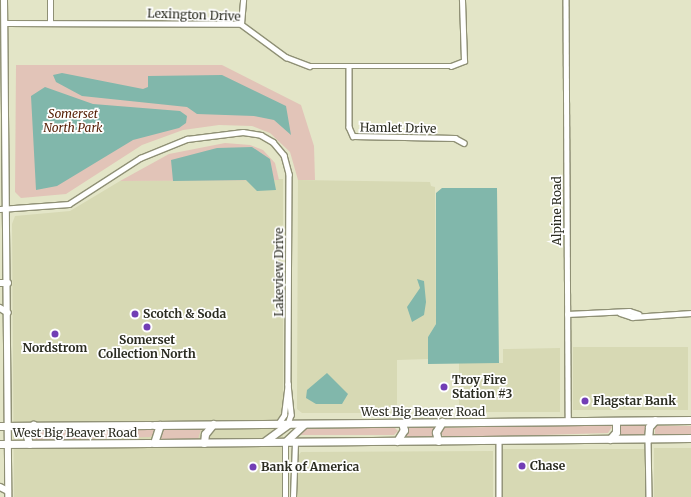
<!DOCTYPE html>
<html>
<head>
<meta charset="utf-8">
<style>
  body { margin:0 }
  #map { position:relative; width:691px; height:497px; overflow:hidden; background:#e3e5c7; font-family:Merriweather,serif }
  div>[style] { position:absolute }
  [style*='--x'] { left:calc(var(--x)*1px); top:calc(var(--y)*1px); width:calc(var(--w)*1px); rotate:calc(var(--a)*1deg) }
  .built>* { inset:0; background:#d7d9b4; transform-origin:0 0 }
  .green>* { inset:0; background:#e2c4b8; transform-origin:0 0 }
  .water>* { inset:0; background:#81b7ab }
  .roads { filter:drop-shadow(1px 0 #8f9075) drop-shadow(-1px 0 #8f9075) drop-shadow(0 1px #8f9075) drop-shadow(0 -1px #8f9075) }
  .minor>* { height:4.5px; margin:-2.25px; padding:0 2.25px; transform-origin:2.25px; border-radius:2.25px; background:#fff }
  .secondary>* { height:6px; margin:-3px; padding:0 3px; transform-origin:3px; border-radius:3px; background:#fff }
  .primary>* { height:7px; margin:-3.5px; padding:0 3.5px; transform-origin:3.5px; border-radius:3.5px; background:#fff }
  .dots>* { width:11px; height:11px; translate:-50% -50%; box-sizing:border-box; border:2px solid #fff; border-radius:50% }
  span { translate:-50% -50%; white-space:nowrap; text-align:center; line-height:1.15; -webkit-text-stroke:3.5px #fff; paint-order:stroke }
  .street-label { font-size:12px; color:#2b2c21 }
  .park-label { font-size:12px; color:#561e04; font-style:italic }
  .poi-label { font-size:12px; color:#2b2c21; font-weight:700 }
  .left { translate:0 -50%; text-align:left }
</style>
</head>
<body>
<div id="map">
  <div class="built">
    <div style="clip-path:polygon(283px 179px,283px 497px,14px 497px,12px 224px,15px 216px,70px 211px,120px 181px)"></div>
    <div style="clip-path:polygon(298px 180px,430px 182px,431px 186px,435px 187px,436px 324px,428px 337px,428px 359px,397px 360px,397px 413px,302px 413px,297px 409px)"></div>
    <div style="left:688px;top:347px;width:63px;height:115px;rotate:90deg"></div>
    <div style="clip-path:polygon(560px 348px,560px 412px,459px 412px,459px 363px,503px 363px,503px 349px)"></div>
    <div style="left:691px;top:448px;width:49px;height:37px;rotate:90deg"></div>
    <div style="left:645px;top:449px;width:48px;height:142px;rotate:90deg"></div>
    <div style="clip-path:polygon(493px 451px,493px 497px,297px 497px,297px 458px,301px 452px)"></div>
  </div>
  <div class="green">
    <div style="clip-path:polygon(16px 65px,222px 65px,301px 105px,314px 146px,315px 180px,298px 180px,290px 152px,270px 133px,252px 126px,219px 125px,183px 130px,142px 145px,66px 194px,21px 198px,15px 192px)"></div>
    <div style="clip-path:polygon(225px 143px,250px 145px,263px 150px,275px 163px,279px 180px,120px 181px,169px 154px)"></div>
    <div style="clip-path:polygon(608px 424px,612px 427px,608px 433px,445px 438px,441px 434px,444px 428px)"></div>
    <div style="left:620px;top:424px;width:25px;height:11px"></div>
    <div style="left:407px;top:426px;width:27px;height:11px"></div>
    <div style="left:655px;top:426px;width:36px;height:9px"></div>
    <div style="clip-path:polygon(394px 427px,398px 431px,394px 435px,296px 435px,303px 429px)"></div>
    <div style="clip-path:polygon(155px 428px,155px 435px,149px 437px,36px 440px,32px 437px,35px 431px)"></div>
    <div style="clip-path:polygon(163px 428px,200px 428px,201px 429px,198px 439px,161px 439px)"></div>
  </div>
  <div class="water">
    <div style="clip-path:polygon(62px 73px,143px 89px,148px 87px,148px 76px,222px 75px,286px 106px,291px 135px,274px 120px,254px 116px,197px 114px,187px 107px,82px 96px,56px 82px,53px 75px)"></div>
    <div style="clip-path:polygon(45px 87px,93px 104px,180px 111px,187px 116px,186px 123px,179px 128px,133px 140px,57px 186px,36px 190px,31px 96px)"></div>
    <div style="clip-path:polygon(252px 147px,270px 159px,276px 190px,257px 191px,246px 180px,173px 181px,171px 160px,217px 148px)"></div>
    <div style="clip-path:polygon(442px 188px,497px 188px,499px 363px,428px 364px,428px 337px,436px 324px,436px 193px)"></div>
    <div style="clip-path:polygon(417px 279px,424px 281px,426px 302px,424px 315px,412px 322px,407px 307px,420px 288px)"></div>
    <div style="clip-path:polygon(327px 373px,348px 394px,342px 404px,316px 404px,306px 398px,307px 390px)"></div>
  </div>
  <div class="roads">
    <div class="minor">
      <div style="--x:566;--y:0;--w:421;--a:89.7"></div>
      <div style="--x:5;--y:23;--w:236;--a:0.2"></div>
      <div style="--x:241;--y:24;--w:56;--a:36.3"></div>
      <div style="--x:286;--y:57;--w:25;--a:21"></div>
      <div style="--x:309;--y:66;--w:142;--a:0"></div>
      <div style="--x:451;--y:66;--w:14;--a:-21"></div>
      <div style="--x:464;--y:61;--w:61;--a:-91.9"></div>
      <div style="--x:50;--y:23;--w:23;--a:-90"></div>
      <div style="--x:241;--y:24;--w:24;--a:-85"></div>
      <div style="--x:349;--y:67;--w:60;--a:90"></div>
      <div style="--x:349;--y:127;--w:10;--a:66"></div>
      <div style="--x:353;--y:136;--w:102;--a:1.1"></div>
      <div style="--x:455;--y:138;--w:10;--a:29"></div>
      <div style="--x:0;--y:209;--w:69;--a:-4.1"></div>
      <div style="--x:69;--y:204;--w:85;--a:-32.9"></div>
      <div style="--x:140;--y:158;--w:51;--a:-22"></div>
      <div style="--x:187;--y:139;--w:56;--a:-7.1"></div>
      <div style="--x:243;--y:132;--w:18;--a:9"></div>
      <div style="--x:261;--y:135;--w:14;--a:30"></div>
      <div style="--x:273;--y:142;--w:17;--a:50"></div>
      <div style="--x:284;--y:155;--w:20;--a:75"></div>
      <div style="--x:289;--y:174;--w:210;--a:90.3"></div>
      <div style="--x:288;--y:384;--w:31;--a:84"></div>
      <div style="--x:291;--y:415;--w:9;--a:108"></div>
      <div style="--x:620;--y:313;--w:13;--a:18"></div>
      <div style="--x:632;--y:317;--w:59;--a:-3.9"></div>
      <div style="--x:567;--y:314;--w:62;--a:-2.8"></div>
      <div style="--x:629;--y:311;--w:10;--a:17"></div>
      <div style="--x:278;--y:424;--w:11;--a:-56"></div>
      <div style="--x:284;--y:415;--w:31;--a:-83"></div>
      <div style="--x:648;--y:439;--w:58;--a:89"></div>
      <div style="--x:499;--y:440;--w:57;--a:90"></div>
      <div style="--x:285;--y:497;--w:55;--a:-90"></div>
      <div style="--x:293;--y:497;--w:55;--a:-87.9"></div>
    </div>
    <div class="secondary">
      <div style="--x:4;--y:0;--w:497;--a:89.5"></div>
      <div style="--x:0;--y:283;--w:8;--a:0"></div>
      <div style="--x:0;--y:308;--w:9;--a:32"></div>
      <div style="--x:0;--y:487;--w:9;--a:27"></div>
    </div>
    <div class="primary">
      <div style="--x:154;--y:425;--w:537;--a:-0.53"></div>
      <div style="--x:0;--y:426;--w:150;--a:-0.4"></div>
      <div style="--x:610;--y:439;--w:9;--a:-49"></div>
      <div style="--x:616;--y:432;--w:11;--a:-90"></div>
      <div style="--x:648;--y:439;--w:12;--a:-85"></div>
      <div style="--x:649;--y:427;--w:9;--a:-49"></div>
      <div style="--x:265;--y:441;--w:29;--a:-36"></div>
      <div style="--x:397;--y:441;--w:13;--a:-58"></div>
      <div style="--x:404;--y:430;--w:7;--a:-106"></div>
      <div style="--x:438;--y:441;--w:9;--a:-103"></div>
      <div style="--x:436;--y:432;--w:12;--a:-59"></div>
      <div style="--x:285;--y:442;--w:26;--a:-43"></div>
      <div style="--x:154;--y:443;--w:537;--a:-0.53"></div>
      <div style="--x:154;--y:443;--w:19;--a:-72"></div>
      <div style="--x:204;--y:443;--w:9;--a:-84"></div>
      <div style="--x:205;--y:434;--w:13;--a:-51"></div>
      <div style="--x:0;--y:444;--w:150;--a:-0.4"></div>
      <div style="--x:29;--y:444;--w:8;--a:-104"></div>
      <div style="--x:27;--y:436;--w:13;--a:-61"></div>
    </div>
  </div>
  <div class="dots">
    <div style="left:135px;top:314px;background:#723eb5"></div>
    <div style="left:147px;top:327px;background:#723eb5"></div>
    <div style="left:55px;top:334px;background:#723eb5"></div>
    <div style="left:444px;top:387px;background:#723eb5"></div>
    <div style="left:585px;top:401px;background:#723eb5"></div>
    <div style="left:522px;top:466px;background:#723eb5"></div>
    <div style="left:253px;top:467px;background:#723eb5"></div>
  </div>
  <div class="street-label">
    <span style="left:194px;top:15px;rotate:2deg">Lexington Drive</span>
    <span style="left:398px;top:128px;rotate:1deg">Hamlet Drive</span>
    <span style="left:557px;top:211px;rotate:-90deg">Alpine Road</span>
    <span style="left:279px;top:272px;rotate:-90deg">Lakeview Drive</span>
    <span style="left:423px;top:412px">West Big Beaver Road</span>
    <span style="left:75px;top:433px">West Big Beaver Road</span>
  </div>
  <div class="park-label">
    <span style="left:73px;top:121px">Somerset<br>North Park</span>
  </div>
  <div class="poi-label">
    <span class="left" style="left:143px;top:314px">Scotch &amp; Soda</span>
    <span style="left:147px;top:347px">Somerset<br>Collection North</span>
    <span style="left:55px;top:348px">Nordstrom</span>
    <span class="left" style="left:452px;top:387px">Troy Fire<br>Station #3</span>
    <span class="left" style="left:593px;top:401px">Flagstar Bank</span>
    <span class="left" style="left:530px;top:466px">Chase</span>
    <span class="left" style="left:261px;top:467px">Bank of America</span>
  </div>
</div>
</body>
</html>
